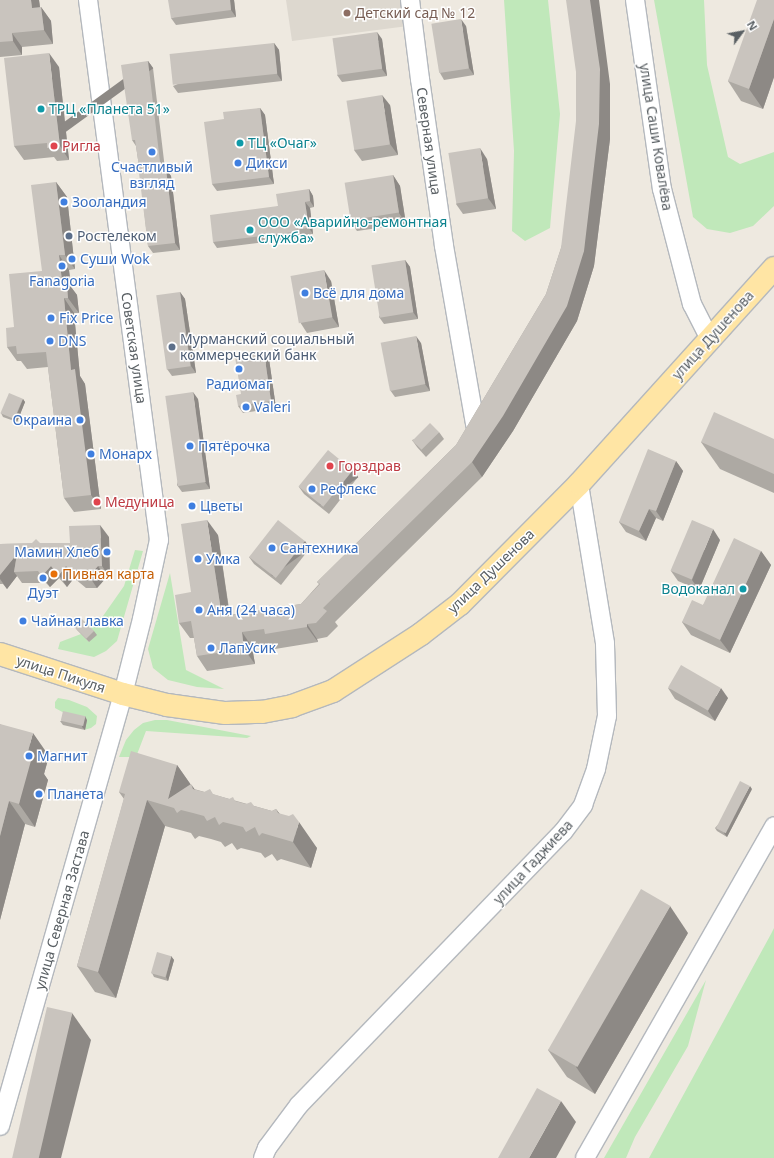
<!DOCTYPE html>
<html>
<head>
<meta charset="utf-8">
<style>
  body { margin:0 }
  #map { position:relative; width:774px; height:1158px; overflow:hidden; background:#eee9e0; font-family:"Noto Sans",sans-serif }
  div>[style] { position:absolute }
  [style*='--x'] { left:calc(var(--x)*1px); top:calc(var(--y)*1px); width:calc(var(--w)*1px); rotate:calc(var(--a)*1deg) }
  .education>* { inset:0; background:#ddd8cf }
  .green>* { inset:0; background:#c0e8ba }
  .roads { filter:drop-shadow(1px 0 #b4b8bd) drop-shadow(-1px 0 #b4b8bd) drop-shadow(0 1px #b4b8bd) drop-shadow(0 -1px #b4b8bd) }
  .minor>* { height:18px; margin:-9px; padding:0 9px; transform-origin:9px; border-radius:9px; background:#fff }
  .major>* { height:22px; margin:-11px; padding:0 11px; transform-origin:11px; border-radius:11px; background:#ffe5a4 }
  .wall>* { inset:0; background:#ada9a3 }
  .shaded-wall>* { inset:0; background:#8d8985; transform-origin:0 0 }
  .building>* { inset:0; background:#c9c4be; transform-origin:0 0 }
  .dots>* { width:11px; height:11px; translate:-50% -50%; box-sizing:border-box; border:2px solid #fff; border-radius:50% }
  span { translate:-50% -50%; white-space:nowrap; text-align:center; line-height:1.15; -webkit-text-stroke:3px #fff; paint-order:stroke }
  .education-label { font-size:14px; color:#785e54 }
  .left { translate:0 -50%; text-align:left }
  .culture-label { font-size:14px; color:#0d838f }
  .right { translate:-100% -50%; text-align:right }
  .street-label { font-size:14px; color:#595f63 }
  .health-label { font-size:14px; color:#be3a42 }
  .shop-label { font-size:14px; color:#366cbe }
  .service-label { font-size:14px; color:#4e5e75 }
  .food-label { font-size:14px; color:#c56008 }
  .north { position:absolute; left:722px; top:12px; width:40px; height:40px; -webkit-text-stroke:3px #fff; paint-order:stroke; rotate:58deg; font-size:11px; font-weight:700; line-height:16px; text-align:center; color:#595f63 }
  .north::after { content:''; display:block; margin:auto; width:14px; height:18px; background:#595f63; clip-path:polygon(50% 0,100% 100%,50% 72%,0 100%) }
</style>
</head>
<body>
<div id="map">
  <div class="education">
    <div style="clip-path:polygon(286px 0,405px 0,408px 26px,292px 41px)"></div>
  </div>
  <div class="green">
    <div style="clip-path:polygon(504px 0,548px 0,560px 114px,550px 228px,525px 241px,512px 231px,514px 151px)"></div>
    <div style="clip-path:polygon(654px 0,704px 0,707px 65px,728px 157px,740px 164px,774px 152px,774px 206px,753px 226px,730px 233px,707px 229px,693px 217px)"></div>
    <div style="clip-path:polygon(135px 550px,143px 551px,117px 641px,106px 651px,94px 657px,58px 649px,60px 642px,81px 634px,89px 642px,84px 622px,103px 616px,124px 586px)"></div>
    <div style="clip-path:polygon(170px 573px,186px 670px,224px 689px,197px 687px,168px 680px,153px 668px,148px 649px)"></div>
    <div style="clip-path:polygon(58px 698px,69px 700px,87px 707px,97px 716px,96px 724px,91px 728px,84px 730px,87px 720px,66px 714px,55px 708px,55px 702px)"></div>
    <div style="clip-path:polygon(155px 720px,167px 720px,251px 736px,247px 738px,146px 731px,136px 757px,119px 757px,126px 740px,134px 730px,143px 723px)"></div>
    <div style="clip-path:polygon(774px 928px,774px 1158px,649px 1158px,771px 934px)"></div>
    <div style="clip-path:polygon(706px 980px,688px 1046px,635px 1137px,626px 1158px,604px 1158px)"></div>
  </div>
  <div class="roads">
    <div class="minor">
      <div style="--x:410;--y:0;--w:80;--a:82.8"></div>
      <div style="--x:420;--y:79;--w:169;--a:81.8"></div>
      <div style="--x:444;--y:246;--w:181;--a:80.1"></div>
      <div style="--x:635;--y:0;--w:191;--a:81.9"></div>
      <div style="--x:662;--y:189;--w:119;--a:75.4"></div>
      <div style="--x:692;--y:304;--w:39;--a:63"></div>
      <div style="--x:0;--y:1126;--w:449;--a:-74.1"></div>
      <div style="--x:123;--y:694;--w:77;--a:-75.8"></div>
      <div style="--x:142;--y:619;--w:81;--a:-77.9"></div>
      <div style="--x:159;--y:540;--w:545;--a:-97.49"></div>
      <div style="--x:263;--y:1158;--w:11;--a:-68"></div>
      <div style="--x:267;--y:1148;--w:54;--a:-53.3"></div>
      <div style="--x:299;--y:1105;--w:380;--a:-46"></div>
      <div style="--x:563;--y:832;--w:34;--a:-53"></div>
      <div style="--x:583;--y:805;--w:38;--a:-70"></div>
      <div style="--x:596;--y:769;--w:54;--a:-78.3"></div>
      <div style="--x:607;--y:716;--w:73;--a:-91.6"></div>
      <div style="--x:605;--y:643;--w:161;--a:-99.3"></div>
      <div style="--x:585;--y:1158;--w:382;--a:-60.3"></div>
    </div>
    <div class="major">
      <div style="--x:0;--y:654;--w:129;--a:18"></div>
      <div style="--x:123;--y:694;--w:45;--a:14"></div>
      <div style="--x:167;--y:705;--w:59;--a:7.9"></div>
      <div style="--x:225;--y:713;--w:37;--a:-2"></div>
      <div style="--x:262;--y:712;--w:31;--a:-11"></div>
      <div style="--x:292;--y:706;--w:44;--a:-20.1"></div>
      <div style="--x:333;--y:691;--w:105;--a:-32.9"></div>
      <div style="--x:421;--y:634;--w:49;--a:-37.6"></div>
      <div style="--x:460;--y:604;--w:169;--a:-45.2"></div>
      <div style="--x:579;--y:484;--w:291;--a:-47.9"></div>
    </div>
  </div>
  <div class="wall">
    <div style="clip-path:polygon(0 0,39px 0,40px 8px,41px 7px,51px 21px,53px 44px,22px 47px,22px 55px,0 57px)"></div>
    <div style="clip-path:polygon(234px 0,236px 17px,176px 25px,171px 18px)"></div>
    <div style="clip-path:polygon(774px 0,774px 77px,763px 109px,741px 101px,728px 81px)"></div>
    <div style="clip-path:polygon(466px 26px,474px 75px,444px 80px,440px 73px)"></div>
    <div style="clip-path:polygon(382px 39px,387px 76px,342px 82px,337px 75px)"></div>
    <div style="clip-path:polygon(274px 43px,279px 50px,282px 81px,178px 93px,173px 86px)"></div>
    <div style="clip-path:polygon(148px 61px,153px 68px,165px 169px,171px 176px,180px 250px,153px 253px,148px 246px,140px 173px,136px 146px,132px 140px)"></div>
    <div style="clip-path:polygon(59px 67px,69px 160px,57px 161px,54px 157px,24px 160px,14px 146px)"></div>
    <div style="clip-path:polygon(610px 84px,610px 139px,594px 266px,577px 321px,513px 431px,482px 477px,335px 622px,338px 626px,327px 637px,317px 639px,318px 642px,275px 649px,272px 644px,252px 647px,255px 664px,207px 671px,197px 656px,194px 638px,190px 638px,179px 623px,191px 592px,218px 535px,230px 615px,301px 604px,319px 584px,317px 582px,456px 445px,546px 294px,561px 248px)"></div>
    <div style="clip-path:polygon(390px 105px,398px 155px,362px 161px,354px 150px)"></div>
    <div style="clip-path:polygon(260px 108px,265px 115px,274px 184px,217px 191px,212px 184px,224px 119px)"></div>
    <div style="clip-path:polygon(487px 159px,496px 209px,463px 214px,456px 204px)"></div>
    <div style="clip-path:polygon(393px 175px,400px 186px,406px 224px,357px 231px,349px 220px)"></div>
    <div style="clip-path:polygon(56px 182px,67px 197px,75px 269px,69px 270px,71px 287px,77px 295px,79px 313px,74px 313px,80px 376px,85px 384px,101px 509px,74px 512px,64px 498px,48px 367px,27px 369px,21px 361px,17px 361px,7px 347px,14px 327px,42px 271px)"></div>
    <div style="clip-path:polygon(309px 189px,313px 196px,314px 207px,310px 208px,313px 234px,297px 236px,298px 238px,217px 248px,213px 242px)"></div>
    <div style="clip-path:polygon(405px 260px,410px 267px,418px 319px,384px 324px,379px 317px)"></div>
    <div style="clip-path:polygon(331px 281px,339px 327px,307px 333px,300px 322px)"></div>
    <div style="clip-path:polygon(180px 292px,185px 299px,196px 373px,172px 376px,167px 369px)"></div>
    <div style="clip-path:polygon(421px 343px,430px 391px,395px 397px,390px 390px)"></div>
    <div style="clip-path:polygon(269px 359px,276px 408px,243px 413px,238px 406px)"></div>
    <div style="clip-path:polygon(23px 399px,25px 402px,17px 422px,3px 417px,1px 413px)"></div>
    <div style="clip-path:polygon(198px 399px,210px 489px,182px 492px,177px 485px)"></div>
    <div style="clip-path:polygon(439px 432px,444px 439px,426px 457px,417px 447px,412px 440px)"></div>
    <div style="clip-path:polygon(774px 439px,774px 493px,720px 469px,701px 442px)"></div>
    <div style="clip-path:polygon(676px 461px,683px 471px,663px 521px,656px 518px,646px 541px,626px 532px,619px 522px)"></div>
    <div style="clip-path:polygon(353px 470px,358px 477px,329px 514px,304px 494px,299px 487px)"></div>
    <div style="clip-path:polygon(109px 537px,110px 578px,106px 578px,97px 588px,86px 588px,74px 578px,67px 587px,59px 578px,50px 587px,46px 583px,22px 583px,17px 576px,7px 589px,3px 584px,0 584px,0 544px,70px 543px)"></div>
    <div style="clip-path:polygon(720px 540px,699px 590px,678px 581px,671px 571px)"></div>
    <div style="clip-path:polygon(310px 548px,281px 585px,254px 564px,249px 557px)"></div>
    <div style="clip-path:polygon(761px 551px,771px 565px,730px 653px,691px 635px,682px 622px,703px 605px)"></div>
    <div style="clip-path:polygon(74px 626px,94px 631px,97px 635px,89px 642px,77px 630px)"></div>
    <div style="clip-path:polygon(668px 688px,728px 698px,715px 721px,675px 699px)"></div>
    <div style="clip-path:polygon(87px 720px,85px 730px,63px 725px,60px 721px)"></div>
    <div style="clip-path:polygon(0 724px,49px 756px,44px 774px,48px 780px,35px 827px,25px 824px,0 920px)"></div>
    <div style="clip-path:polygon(177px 765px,194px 789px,272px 811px,276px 809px,279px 813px,317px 848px,311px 868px,281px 859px,277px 861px,272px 854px,265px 858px,261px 853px,241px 848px,237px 850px,232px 843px,225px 847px,221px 842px,211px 839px,199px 836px,195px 839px,191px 833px,165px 826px,116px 998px,95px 992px,77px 966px,124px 799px,119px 792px)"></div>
    <div style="clip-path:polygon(752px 789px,727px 837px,717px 831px,715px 828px)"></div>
    <div style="clip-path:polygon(688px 933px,595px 1094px,567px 1077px,548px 1050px)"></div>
    <div style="clip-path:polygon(171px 956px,174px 960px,168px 981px,154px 977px,152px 973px)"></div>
  </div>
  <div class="shaded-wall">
    <div style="clip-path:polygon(31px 0,39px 0,42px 22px,32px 8px)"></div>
    <div style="clip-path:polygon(230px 0,234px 0,236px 17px,231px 10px)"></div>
    <div style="clip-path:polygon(590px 0,599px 0,610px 84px,610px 139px,594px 266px,577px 321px,513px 431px,482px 477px,472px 462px,584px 251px)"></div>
    <div style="clip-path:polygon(41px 7px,51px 21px,53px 44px,44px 30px)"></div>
    <div style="clip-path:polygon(461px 19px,466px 26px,474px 75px,469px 68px)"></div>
    <div style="clip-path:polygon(774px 19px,774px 77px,763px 109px,749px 89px)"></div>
    <div style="clip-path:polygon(377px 32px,382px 39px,387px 76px,382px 69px)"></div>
    <div style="clip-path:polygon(12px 33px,22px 47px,22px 55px,13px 41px)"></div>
    <div style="clip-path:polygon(274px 43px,279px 50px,282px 81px,277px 74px)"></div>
    <div style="clip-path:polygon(49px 53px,59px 67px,69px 160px,60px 146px)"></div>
    <div style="left:148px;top:61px;width:9px;height:110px;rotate:54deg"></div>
    <div style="clip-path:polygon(382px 95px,390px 105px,398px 155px,390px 144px)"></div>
    <div style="clip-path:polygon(260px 108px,265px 115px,274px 184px,269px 177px)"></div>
    <div style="clip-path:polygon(480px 148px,487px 159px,496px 209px,488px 198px)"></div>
    <div style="clip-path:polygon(166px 169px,171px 176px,180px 250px,175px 243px)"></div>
    <div style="clip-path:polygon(393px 175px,400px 186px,406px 224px,399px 213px)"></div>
    <div style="clip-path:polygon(56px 182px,67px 197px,75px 269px,65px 255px)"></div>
    <div style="clip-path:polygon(309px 189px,313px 196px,314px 207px,310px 201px)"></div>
    <div style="clip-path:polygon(305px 202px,310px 208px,313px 234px,309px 228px)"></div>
    <div style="clip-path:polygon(59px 255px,69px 270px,71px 287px,77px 295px,79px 313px,68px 298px,62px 281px)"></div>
    <div style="clip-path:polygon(405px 260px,410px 267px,418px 319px,413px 312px)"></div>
    <div style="clip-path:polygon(324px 270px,331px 281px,339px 327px,332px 317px)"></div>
    <div style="clip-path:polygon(180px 292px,185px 299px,196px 373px,191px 366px)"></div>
    <div style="clip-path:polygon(64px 298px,74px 313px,80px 376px,85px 384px,101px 509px,91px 495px,71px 370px)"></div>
    <div style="clip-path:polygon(416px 336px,421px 343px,430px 391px,425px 384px)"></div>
    <div style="clip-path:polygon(264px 352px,269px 359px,276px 408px,271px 401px)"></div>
    <div style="clip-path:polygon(193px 392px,198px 399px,210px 489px,205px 482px)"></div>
    <div style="clip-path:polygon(23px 399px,25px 402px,17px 422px,15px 419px)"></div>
    <div style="clip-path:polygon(676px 461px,683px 471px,663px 521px,656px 511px)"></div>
    <div style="left:353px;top:470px;width:9px;height:47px;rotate:54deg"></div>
    <div style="clip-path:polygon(649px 509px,656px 518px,646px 541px,639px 531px)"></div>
    <div style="clip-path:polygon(207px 520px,218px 535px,232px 632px,222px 617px)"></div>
    <div style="clip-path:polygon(100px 525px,109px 537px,110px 578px,102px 566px)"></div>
    <div style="clip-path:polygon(713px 529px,720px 540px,699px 590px,692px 580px)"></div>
    <div style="left:305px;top:541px;width:9px;height:47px;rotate:54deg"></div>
    <div style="clip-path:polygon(761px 551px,771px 565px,730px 653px,720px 640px)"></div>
    <div style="clip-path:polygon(17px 554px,14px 572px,17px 576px,7px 589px,0 579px,0 575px)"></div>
    <div style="clip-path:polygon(51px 566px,59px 578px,50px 587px,42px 576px)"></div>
    <div style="clip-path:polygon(66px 566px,74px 578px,67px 587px,59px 575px)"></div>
    <div style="clip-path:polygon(98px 566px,106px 578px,97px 588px,89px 576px)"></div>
    <div style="clip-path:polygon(307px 624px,317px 639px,318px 642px,307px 627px)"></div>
    <div style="clip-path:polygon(242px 632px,252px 647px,255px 664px,244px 649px)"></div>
    <div style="clip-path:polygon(721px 688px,728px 698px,715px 721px,708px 711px)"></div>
    <div style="clip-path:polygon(85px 716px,87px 720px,85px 730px,82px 727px)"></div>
    <div style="clip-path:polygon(33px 733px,49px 756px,44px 774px,48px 780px,35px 827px,19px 804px,27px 755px)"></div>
    <div style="clip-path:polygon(177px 765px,193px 788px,191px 784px,209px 810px,168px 799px)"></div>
    <div style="clip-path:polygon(750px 786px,752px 789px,727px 837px,724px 833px)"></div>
    <div style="clip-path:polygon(147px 800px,165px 826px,116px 998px,98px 972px)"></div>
    <div style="clip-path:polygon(9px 801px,25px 824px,0 920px,0 836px)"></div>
    <div style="clip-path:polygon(276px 809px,295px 836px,299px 822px,317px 848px,311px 868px,293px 842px)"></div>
    <div style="clip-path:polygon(670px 906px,688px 933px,595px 1094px,576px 1067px)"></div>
    <div style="clip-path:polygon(171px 956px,174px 960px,168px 981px,166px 977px)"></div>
    <div style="clip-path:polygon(72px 1013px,91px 1040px,61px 1158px,35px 1158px)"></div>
    <div style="clip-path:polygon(561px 1101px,576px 1122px,556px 1158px,529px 1158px)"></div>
  </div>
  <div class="building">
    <div style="clip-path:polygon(0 0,31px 0,32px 8px,41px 7px,44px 30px,12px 33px,13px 41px,0 42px)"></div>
    <div style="clip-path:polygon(168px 0,230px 0,231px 10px,171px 18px)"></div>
    <div style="clip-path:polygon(566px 0,590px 0,600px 69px,599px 124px,584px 251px,567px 306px,503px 416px,472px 462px,323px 608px,327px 611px,316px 623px,307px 624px,307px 627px,265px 634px,264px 629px,242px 632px,244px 649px,197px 656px,191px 621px,179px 623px,175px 595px,191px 592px,181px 524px,207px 520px,222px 617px,301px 604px,320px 584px,317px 582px,456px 445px,546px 294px,561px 248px,576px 121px,576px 72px)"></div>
    <div style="clip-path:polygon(757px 0,774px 0,774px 19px,749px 89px,728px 81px)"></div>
    <div style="left:461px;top:19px;width:50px;height:30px;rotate:81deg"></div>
    <div style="left:377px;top:32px;width:37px;height:45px;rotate:82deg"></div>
    <div style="left:274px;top:43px;width:31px;height:105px;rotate:84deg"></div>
    <div style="clip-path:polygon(49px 53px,60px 146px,47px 148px,47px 143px,14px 146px,4px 58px)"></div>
    <div style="clip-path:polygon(148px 61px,161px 170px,166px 169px,175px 243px,148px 246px,139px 173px,140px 173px,135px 140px,132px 140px,121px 65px)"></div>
    <div style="left:382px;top:95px;width:50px;height:36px;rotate:81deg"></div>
    <div style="clip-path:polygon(260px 108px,269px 177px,212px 184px,204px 122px,224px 119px,223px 112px)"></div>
    <div style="left:480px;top:148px;width:51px;height:32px;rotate:81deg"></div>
    <div style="left:393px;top:175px;width:38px;height:49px;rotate:81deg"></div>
    <div style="clip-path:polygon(56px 182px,65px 255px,59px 255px,62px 281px,67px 281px,68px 298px,64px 298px,71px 370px,75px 369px,91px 495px,64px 498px,46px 352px,17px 354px,16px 346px,7px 347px,6px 328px,14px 327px,9px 274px,42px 271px,31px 185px)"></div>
    <div style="clip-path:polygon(309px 189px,310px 201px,305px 202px,309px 228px,293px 230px,294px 232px,213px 242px,210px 215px,278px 206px,276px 194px)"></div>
    <div style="left:405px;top:260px;width:53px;height:34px;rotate:81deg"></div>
    <div style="left:324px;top:270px;width:48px;height:34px;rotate:80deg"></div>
    <div style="left:180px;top:292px;width:75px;height:24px;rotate:82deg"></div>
    <div style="left:416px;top:336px;width:49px;height:36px;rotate:79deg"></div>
    <div style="clip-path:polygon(264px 352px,271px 401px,238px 406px,236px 395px,241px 394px,235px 357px)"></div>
    <div style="left:193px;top:392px;width:91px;height:28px;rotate:82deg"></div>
    <div style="left:9px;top:393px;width:15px;height:22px;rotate:23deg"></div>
    <div style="clip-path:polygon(714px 412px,774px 439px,774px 474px,701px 442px)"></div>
    <div style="left:430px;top:423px;width:13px;height:25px;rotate:45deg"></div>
    <div style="clip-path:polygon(648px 449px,676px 461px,656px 511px,649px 509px,639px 531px,619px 522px)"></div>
    <div style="left:328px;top:450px;width:32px;height:47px;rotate:39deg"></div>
    <div style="left:278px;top:520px;width:34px;height:47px;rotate:38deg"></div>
    <div style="left:692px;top:520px;width:23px;height:55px;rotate:23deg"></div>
    <div style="clip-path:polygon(100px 525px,102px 566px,98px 566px,89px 576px,78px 577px,66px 566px,59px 575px,51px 566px,42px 576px,38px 571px,14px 572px,17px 554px,0 575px,0 544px,32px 543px,36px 539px,40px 543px,70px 543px,69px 526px)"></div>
    <div style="clip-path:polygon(734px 538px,761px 551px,720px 640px,682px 622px,692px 600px,703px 605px)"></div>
    <div style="left:82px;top:619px;width:17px;height:11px;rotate:45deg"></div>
    <div style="left:681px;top:665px;width:46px;height:26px;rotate:30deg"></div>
    <div style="left:63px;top:711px;width:23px;height:10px;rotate:13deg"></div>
    <div style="clip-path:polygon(0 724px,33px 733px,27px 755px,32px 757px,19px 804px,9px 801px,0 836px)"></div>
    <div style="clip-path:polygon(131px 751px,177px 765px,168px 799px,191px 784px,193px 789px,204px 792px,210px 789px,213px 794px,229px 799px,233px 797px,235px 801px,246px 804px,251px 802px,254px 806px,272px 811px,276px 809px,278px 813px,289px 816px,293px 814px,299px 822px,293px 842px,262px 833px,259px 836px,255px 827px,246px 832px,243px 827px,223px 822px,219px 825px,215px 817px,207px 821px,204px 816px,193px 813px,181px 810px,177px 813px,174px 808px,147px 800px,98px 972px,77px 966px,125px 794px,119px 792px)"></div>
    <div style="left:740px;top:781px;width:11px;height:53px;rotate:27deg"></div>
    <div style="left:641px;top:889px;width:34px;height:186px;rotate:30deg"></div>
    <div style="left:157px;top:952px;width:15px;height:22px;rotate:16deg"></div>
    <div style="left:47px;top:1007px;width:26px;height:156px;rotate:13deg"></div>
    <div style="clip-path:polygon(537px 1088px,561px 1101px,529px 1158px,498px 1158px)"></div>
  </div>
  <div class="dots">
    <div style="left:347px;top:13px;background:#8d6e63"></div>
    <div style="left:41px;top:109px;background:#0f9aa8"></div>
    <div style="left:240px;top:143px;background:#0f9aa8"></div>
    <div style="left:54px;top:146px;background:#e0444e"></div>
    <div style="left:152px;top:152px;background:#3f7fe0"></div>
    <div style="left:238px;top:163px;background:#3f7fe0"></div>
    <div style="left:64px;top:202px;background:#3f7fe0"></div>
    <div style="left:250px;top:230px;background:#0f9aa8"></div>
    <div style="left:69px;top:236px;background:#5c6f8a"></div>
    <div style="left:72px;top:259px;background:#3f7fe0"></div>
    <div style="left:62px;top:266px;background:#3f7fe0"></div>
    <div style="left:305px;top:293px;background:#3f7fe0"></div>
    <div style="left:51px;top:318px;background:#3f7fe0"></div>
    <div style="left:50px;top:341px;background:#3f7fe0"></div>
    <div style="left:172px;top:347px;background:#5c6f8a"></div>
    <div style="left:239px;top:369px;background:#3f7fe0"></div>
    <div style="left:246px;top:407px;background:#3f7fe0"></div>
    <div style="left:80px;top:420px;background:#3f7fe0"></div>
    <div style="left:190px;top:446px;background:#3f7fe0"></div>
    <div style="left:91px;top:454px;background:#3f7fe0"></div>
    <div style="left:330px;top:466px;background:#e0444e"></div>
    <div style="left:312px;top:489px;background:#3f7fe0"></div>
    <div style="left:97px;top:502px;background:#e0444e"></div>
    <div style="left:192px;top:506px;background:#3f7fe0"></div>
    <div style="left:272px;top:548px;background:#3f7fe0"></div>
    <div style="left:107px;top:552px;background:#3f7fe0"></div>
    <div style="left:198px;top:559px;background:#3f7fe0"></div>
    <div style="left:54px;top:574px;background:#e8710a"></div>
    <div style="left:43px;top:578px;background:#3f7fe0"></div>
    <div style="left:743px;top:589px;background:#0f9aa8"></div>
    <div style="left:199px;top:610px;background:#3f7fe0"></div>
    <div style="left:23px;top:621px;background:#3f7fe0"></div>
    <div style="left:211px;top:648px;background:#3f7fe0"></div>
    <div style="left:29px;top:756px;background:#3f7fe0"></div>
    <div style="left:39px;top:794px;background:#3f7fe0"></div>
  </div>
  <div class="education-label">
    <span class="left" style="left:355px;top:13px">Детский сад № 12</span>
  </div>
  <div class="culture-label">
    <span class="left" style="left:49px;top:109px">ТРЦ «Планета 51»</span>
    <span class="left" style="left:248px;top:143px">ТЦ «Очаг»</span>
    <span class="left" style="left:258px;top:230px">ООО «Аварийно-ремонтная<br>служба»</span>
    <span class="right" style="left:735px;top:589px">Водоканал</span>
  </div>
  <div class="street-label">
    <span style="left:656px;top:137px;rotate:81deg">улица Саши Ковалёва</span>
    <span style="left:429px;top:141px;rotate:82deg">Северная улица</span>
    <span style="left:713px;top:335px;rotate:-48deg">улица Душенова</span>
    <span style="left:134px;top:348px;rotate:82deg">Советская улица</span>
    <span style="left:491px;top:571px;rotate:-44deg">улица Душенова</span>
    <span style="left:61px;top:674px;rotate:18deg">улица Пикуля</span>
    <span style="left:533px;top:862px;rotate:-47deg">улица Гаджиева</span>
    <span style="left:62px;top:910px;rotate:-74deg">улица Северная Застава</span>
  </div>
  <div class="health-label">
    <span class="left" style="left:62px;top:146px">Ригла</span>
    <span class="left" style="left:338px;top:466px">Горздрав</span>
    <span class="left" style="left:105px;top:502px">Медуница</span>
  </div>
  <div class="shop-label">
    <span class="left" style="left:246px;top:163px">Дикси</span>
    <span style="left:152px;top:175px">Счастливый<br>взгляд</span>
    <span class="left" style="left:72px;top:202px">Зооландия</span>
    <span class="left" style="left:80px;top:259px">Суши Wok</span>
    <span style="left:62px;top:281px">Fanagoria</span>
    <span class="left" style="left:313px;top:293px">Всё для дома</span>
    <span class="left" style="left:59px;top:318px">Fix Price</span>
    <span class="left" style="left:58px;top:341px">DNS</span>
    <span style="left:239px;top:384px">Радиомаг</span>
    <span class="left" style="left:254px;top:407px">Valeri</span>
    <span class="right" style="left:72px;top:420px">Окраина</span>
    <span class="left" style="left:198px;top:446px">Пятёрочка</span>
    <span class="left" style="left:99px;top:454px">Монарх</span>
    <span class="left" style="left:320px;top:489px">Рефлекс</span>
    <span class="left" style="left:200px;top:506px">Цветы</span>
    <span class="left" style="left:280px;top:548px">Сантехника</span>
    <span class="right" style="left:99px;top:552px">Мамин Хлеб</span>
    <span class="left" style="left:206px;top:559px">Умка</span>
    <span style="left:43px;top:593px">Дуэт</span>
    <span class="left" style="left:207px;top:610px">Аня (24 часа)</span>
    <span class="left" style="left:31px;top:621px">Чайная лавка</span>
    <span class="left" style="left:219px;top:648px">ЛапУсик</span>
    <span class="left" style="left:37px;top:756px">Магнит</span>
    <span class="left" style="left:47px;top:794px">Планета</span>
  </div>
  <div class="service-label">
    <span class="left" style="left:77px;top:236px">Ростелеком</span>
    <span class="left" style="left:180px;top:347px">Мурманский социальный<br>коммерческий банк</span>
  </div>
  <div class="food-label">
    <span class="left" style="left:62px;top:574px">Пивная карта</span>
  </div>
  <div class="north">N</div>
</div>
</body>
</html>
